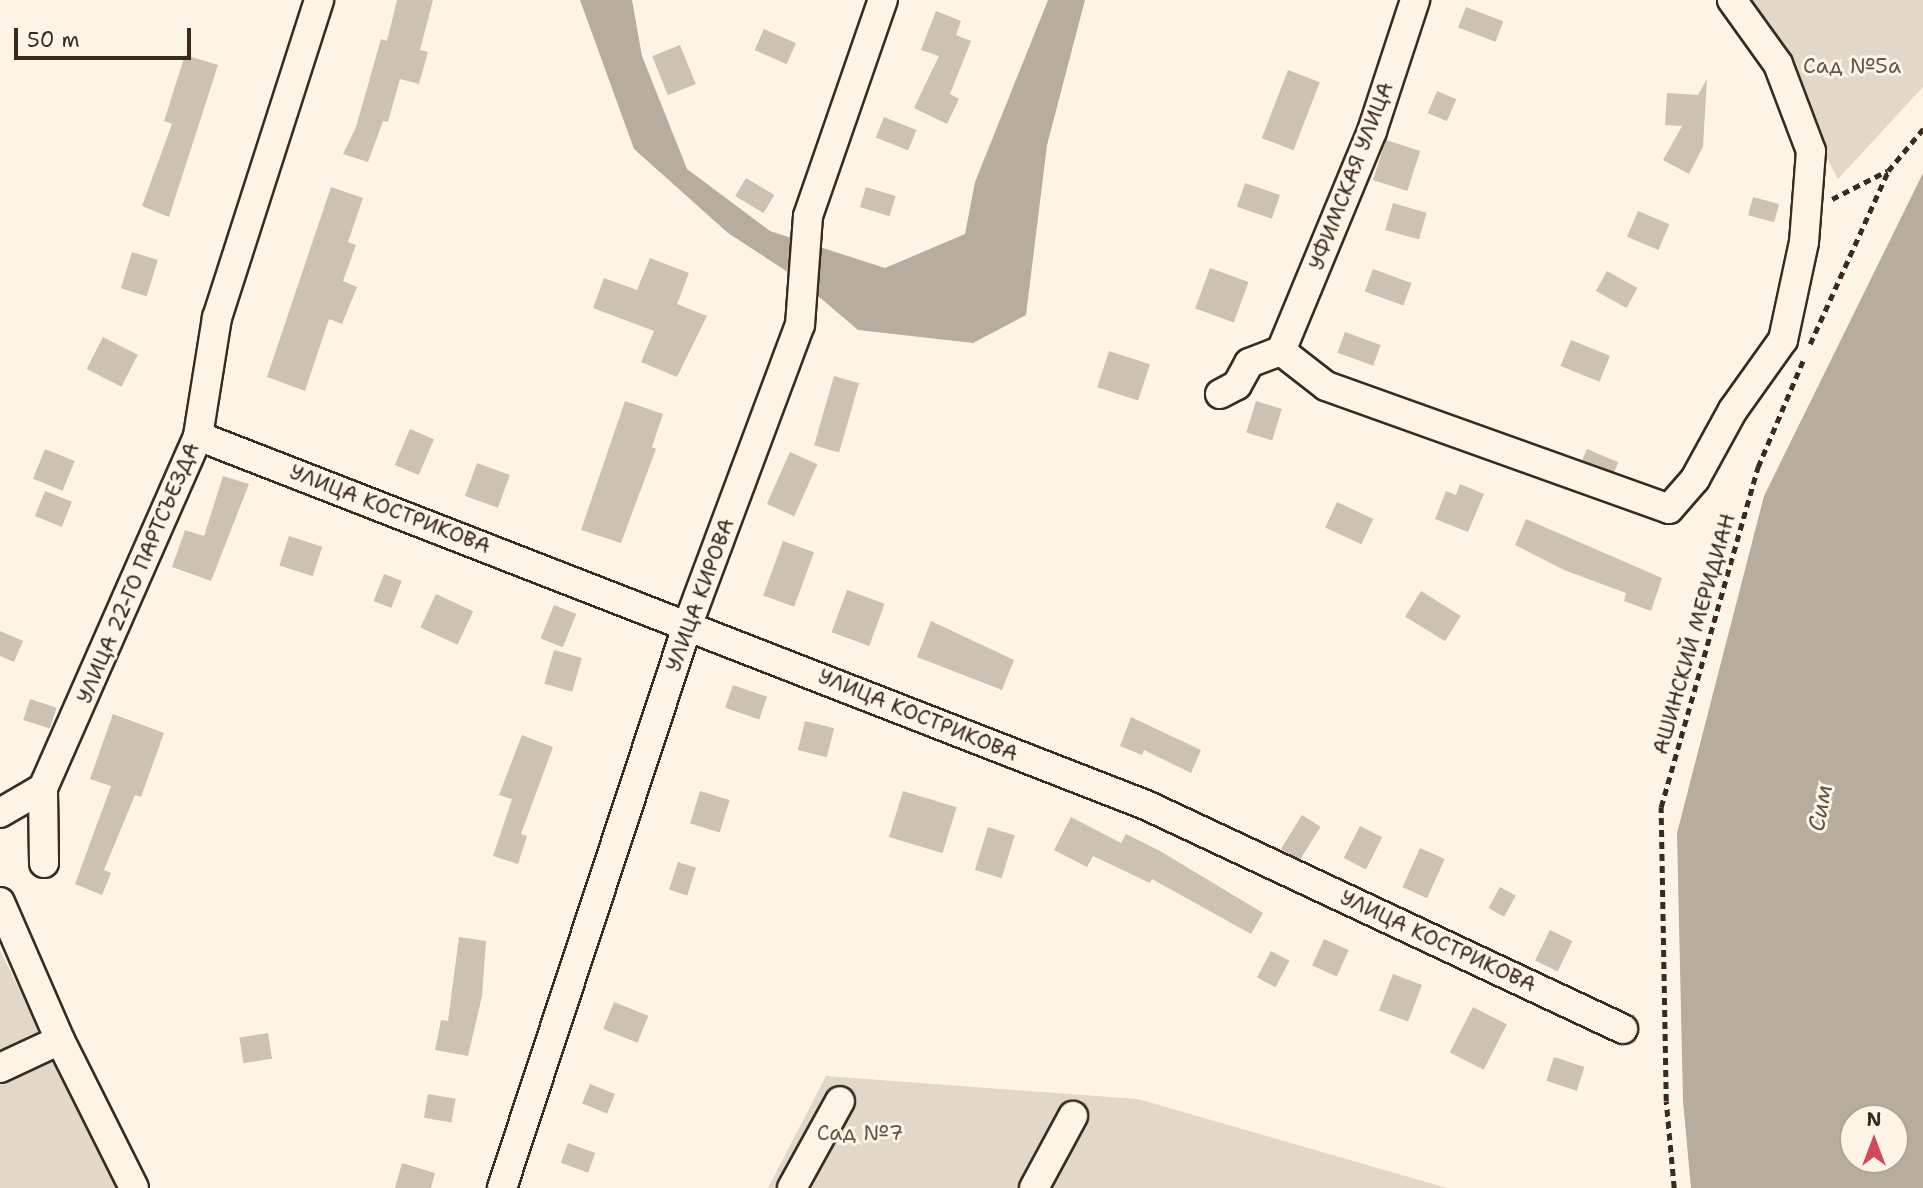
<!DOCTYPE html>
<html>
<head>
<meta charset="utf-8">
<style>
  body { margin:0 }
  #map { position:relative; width:1923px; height:1188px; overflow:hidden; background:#fcf5e5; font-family:"Shantell Sans",sans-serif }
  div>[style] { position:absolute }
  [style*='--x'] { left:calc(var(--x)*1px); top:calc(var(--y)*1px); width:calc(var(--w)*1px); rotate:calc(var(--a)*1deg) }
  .green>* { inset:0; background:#e0d8c8 }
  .water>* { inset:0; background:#b7ad9e }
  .building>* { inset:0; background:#ccc2b3; transform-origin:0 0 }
  .path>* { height:4.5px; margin-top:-2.25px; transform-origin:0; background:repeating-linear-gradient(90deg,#3b2a1e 0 7px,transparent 0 12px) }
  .roads { filter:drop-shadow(2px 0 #3b2a1e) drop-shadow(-2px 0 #3b2a1e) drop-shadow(0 2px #3b2a1e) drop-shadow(0 -2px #3b2a1e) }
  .minor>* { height:28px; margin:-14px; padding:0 14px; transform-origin:14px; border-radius:14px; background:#fcf5e5 }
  span { translate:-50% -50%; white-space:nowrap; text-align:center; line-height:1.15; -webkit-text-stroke:6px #fcf5e5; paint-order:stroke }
  .park-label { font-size:21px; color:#645648 }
  .street-label { font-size:21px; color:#3b2a1e }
  .water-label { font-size:23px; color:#605144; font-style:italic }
  .north { position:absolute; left:1839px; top:1104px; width:70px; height:70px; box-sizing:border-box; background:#fcf5e5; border:2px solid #afa495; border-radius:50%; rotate:0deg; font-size:19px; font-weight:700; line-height:28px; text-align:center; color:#3b2a1e }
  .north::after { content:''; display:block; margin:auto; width:24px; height:32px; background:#d1495b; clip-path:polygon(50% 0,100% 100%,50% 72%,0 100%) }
  .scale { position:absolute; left:14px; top:28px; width:177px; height:32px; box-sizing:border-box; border:4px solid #3b2a1e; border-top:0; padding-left:9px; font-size:21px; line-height:24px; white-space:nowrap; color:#3b2a1e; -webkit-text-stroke:5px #fcf5e5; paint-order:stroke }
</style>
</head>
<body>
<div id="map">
  <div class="green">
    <div style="clip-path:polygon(1743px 0,1923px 0,1923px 87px,1838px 179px)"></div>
    <div style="clip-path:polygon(0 950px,117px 1188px,0 1188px)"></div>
    <div style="clip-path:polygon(826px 1076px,1138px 1099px,1447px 1188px,768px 1188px)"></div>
  </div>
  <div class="water">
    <div style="clip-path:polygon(580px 0,632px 0,642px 56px,687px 169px,770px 231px,885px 268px,965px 234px,975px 182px,1048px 0,1085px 0,1047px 145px,1026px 315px,973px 343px,858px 330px,797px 278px,728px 233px,634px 149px)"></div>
    <div style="clip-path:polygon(evenodd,1923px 173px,1923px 1188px,1691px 1188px,1683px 1101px,1677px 833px,1764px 496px,1923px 173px,1895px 1118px,1895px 1160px,1853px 1160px,1853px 1118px,1895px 1118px)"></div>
  </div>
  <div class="building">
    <div style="clip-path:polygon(397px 0,433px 0,420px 50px,428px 52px,419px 84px,400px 79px,388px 122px,383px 121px,368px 162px,343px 154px,356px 127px,381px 39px,387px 41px)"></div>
    <div style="left:1466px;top:7px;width:40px;height:22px;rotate:21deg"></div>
    <div style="clip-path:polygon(936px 11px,961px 21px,956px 35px,971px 41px,950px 94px,959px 99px,947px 124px,914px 108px,939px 56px,921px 50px)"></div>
    <div style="left:764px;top:29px;width:35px;height:23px;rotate:24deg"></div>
    <div style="left:680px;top:45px;width:42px;height:30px;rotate:68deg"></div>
    <div style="clip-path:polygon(185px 55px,218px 65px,169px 217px,142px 206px,172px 124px,164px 121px)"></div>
    <div style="left:1288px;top:70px;width:34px;height:73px;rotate:21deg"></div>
    <div style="clip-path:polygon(1707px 79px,1703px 147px,1689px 174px,1663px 160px,1682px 126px,1665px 125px,1667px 93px,1698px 95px)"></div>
    <div style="left:1437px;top:91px;width:21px;height:24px;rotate:23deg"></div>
    <div style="left:884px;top:117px;width:35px;height:22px;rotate:22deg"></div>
    <div style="left:1386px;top:140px;width:36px;height:42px;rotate:18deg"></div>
    <div style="left:746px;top:178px;width:33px;height:21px;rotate:31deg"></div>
    <div style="left:1245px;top:183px;width:37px;height:25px;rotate:19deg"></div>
    <div style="clip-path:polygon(331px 187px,363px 198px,348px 242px,356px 245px,343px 281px,357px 287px,342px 324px,329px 319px,305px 391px,267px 377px)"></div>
    <div style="left:866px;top:187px;width:31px;height:21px;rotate:17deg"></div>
    <div style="left:1753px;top:197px;width:27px;height:19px;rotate:15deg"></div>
    <div style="left:1393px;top:203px;width:35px;height:28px;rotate:16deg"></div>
    <div style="left:1638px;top:211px;width:34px;height:28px;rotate:23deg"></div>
    <div style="left:132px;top:252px;width:27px;height:38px;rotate:17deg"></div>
    <div style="clip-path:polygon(650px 258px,689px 273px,677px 304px,707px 316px,677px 377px,641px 362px,654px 331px,593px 308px,604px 278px,637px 290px)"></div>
    <div style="left:1210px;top:268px;width:41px;height:43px;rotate:20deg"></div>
    <div style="left:1373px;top:269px;width:41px;height:24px;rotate:20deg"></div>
    <div style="left:1607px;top:271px;width:35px;height:23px;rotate:29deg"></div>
    <div style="left:1345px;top:332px;width:38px;height:22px;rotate:20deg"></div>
    <div style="left:103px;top:337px;width:39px;height:36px;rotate:27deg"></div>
    <div style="left:1571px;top:340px;width:42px;height:28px;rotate:22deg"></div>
    <div style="left:1109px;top:351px;width:43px;height:38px;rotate:18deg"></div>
    <div style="left:834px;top:376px;width:26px;height:72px;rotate:16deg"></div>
    <div style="clip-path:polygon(625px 401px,663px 414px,652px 447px,656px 449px,621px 543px,581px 530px)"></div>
    <div style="left:1256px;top:401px;width:27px;height:33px;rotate:17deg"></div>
    <div style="left:410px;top:429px;width:26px;height:39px;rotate:23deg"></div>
    <div style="left:45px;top:449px;width:32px;height:32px;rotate:22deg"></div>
    <div style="left:1587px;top:449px;width:34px;height:12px;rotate:23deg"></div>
    <div style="left:790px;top:452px;width:30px;height:57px;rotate:24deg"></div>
    <div style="left:477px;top:463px;width:35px;height:35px;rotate:20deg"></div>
    <div style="clip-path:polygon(223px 476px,249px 484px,211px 581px,172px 567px,185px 530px,204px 536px)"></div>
    <div style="clip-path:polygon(1460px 484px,1484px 494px,1468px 532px,1435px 519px,1446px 491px,1456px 495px)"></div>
    <div style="left:45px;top:491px;width:29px;height:27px;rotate:22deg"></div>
    <div style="left:1337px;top:502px;width:40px;height:28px;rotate:25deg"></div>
    <div style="clip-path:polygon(1526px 519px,1662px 578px,1651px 611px,1624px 601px,1626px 593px,1564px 570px,1515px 545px)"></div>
    <div style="left:289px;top:536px;width:35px;height:31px;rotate:18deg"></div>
    <div style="left:783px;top:541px;width:33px;height:58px;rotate:20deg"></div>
    <div style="left:384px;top:574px;width:19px;height:29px;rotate:21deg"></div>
    <div style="left:847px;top:590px;width:40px;height:45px;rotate:20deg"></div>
    <div style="left:1421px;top:591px;width:47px;height:30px;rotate:32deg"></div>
    <div style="left:436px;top:594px;width:41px;height:37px;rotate:25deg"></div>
    <div style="left:554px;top:605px;width:24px;height:36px;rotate:22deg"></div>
    <div style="clip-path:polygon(931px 621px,1014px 660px,1002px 690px,917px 657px)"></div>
    <div style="clip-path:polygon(0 631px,23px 641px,14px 662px,0 656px)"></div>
    <div style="left:554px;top:650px;width:29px;height:35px;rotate:16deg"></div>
    <div style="left:733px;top:685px;width:36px;height:24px;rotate:19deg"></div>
    <div style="left:30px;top:699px;width:28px;height:22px;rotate:18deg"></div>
    <div style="clip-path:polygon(113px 714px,164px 733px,141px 797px,135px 795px,104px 870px,111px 873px,102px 895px,75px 884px,111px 786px,90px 779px)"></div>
    <div style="clip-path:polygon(1131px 717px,1201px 750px,1191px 773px,1144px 750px,1142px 755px,1120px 746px)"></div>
    <div style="left:805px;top:721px;width:30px;height:30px;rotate:14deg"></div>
    <div style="clip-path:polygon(522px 735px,553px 747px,521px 834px,527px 836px,518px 864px,493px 856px,512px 799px,499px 795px)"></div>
    <div style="left:700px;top:791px;width:31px;height:34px;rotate:17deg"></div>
    <div style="left:903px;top:791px;width:56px;height:48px;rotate:17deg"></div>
    <div style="left:1302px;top:815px;width:22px;height:40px;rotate:32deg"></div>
    <div style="clip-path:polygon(1071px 817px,1121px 843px,1126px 834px,1160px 851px,1263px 913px,1251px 934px,1152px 879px,1150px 883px,1093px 856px,1087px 867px,1054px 850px)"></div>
    <div style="left:1360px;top:826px;width:25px;height:36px;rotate:27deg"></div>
    <div style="left:988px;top:827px;width:28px;height:45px;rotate:17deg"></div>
    <div style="left:1420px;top:848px;width:27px;height:43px;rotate:24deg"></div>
    <div style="left:678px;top:862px;width:19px;height:29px;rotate:18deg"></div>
    <div style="left:1500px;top:887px;width:18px;height:24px;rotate:29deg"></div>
    <div style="left:1550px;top:930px;width:25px;height:34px;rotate:26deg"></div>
    <div style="clip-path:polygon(459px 937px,486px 941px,482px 996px,468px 1056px,435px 1050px,441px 1020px,448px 1021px)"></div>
    <div style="left:1324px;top:939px;width:27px;height:29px;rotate:24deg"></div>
    <div style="left:1271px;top:951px;width:21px;height:30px;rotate:28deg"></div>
    <div style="left:1393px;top:974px;width:31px;height:39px;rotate:21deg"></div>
    <div style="left:614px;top:1002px;width:37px;height:29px;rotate:22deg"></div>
    <div style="left:1473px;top:1007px;width:38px;height:51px;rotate:27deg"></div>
    <div style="left:268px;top:1033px;width:26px;height:29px;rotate:81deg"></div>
    <div style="left:1554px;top:1057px;width:32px;height:25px;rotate:18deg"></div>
    <div style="left:590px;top:1084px;width:27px;height:21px;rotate:22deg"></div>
    <div style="left:428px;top:1094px;width:28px;height:24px;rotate:10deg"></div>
    <div style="left:568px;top:1143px;width:29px;height:21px;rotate:20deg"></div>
    <div style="clip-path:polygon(402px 1163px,435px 1173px,431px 1188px,395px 1188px)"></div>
  </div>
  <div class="path">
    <div style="--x:1832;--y:199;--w:62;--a:-27"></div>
    <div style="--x:1810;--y:344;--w:190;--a:-65.7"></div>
    <div style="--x:1888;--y:171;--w:55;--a:-50.2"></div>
    <div style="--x:1674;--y:1188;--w:87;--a:-95.3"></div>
    <div style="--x:1666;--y:1101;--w:294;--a:-91"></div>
    <div style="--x:1661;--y:807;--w:354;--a:-74.1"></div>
    <div style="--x:1758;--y:467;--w:118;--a:-67.1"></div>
  </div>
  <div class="roads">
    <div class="minor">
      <div style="--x:1281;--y:351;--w:57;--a:37.9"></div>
      <div style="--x:1326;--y:386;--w:364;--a:19.7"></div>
      <div style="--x:1669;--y:509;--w:40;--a:-49"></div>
      <div style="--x:1695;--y:479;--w:79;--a:-61.2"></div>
      <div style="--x:1733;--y:410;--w:86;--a:-54.5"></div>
      <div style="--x:1783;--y:340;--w:100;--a:-77.9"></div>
      <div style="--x:1804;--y:242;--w:91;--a:-85.6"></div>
      <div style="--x:1811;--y:151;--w:93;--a:-110.8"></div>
      <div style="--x:1778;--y:64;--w:79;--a:-125.7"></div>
      <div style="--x:1281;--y:351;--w:238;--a:-67.5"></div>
      <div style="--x:1372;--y:131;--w:138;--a:-71.8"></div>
      <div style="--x:1220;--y:394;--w:19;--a:-28"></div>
      <div style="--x:1237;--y:385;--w:25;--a:-61"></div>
      <div style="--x:1249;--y:363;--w:34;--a:-21"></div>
      <div style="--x:198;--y:436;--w:1017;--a:21.27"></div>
      <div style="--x:1146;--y:805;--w:527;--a:25.15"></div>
      <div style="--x:0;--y:813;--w:50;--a:-30.2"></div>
      <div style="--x:44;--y:863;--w:75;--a:-90.8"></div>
      <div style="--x:43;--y:788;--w:385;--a:-66.2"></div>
      <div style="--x:198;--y:436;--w:120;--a:-80.9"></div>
      <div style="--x:217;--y:318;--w:334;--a:-72.2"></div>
      <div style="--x:0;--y:902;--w:150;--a:66.5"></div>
      <div style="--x:60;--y:1040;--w:165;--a:63.4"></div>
      <div style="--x:0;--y:1068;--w:66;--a:-25"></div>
      <div style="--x:502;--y:1188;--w:594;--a:-71.75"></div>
      <div style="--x:688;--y:624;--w:319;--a:-69.5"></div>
      <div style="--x:800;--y:325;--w:109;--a:-85.8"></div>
      <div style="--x:808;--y:216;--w:229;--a:-70.9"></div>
      <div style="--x:792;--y:1188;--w:99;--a:-61.1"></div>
      <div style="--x:1034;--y:1188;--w:82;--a:-61.6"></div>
    </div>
  </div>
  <div class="park-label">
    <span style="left:1852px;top:66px">Сад №5а</span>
    <span style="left:860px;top:1133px">Сад №7</span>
  </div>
  <div class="street-label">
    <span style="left:1351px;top:176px;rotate:-69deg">УФИМСКАЯ УЛИЦА</span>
    <span style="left:390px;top:509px;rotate:21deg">УЛИЦА КОСТРИКОВА</span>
    <span style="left:138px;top:573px;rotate:-67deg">УЛИЦА 22-ГО ПАРТСЪЕЗДА</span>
    <span style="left:700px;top:595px;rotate:-70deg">УЛИЦА КИРОВА</span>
    <span style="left:1694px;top:634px;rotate:-74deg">АШИНСКИЙ МЕРИДИАН</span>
    <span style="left:918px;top:715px;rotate:22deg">УЛИЦА КОСТРИКОВА</span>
    <span style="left:1438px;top:941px;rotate:25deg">УЛИЦА КОСТРИКОВА</span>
  </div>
  <div class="water-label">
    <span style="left:1820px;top:808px;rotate:-79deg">Сим</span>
  </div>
  <div class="north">N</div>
  <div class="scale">50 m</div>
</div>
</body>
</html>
